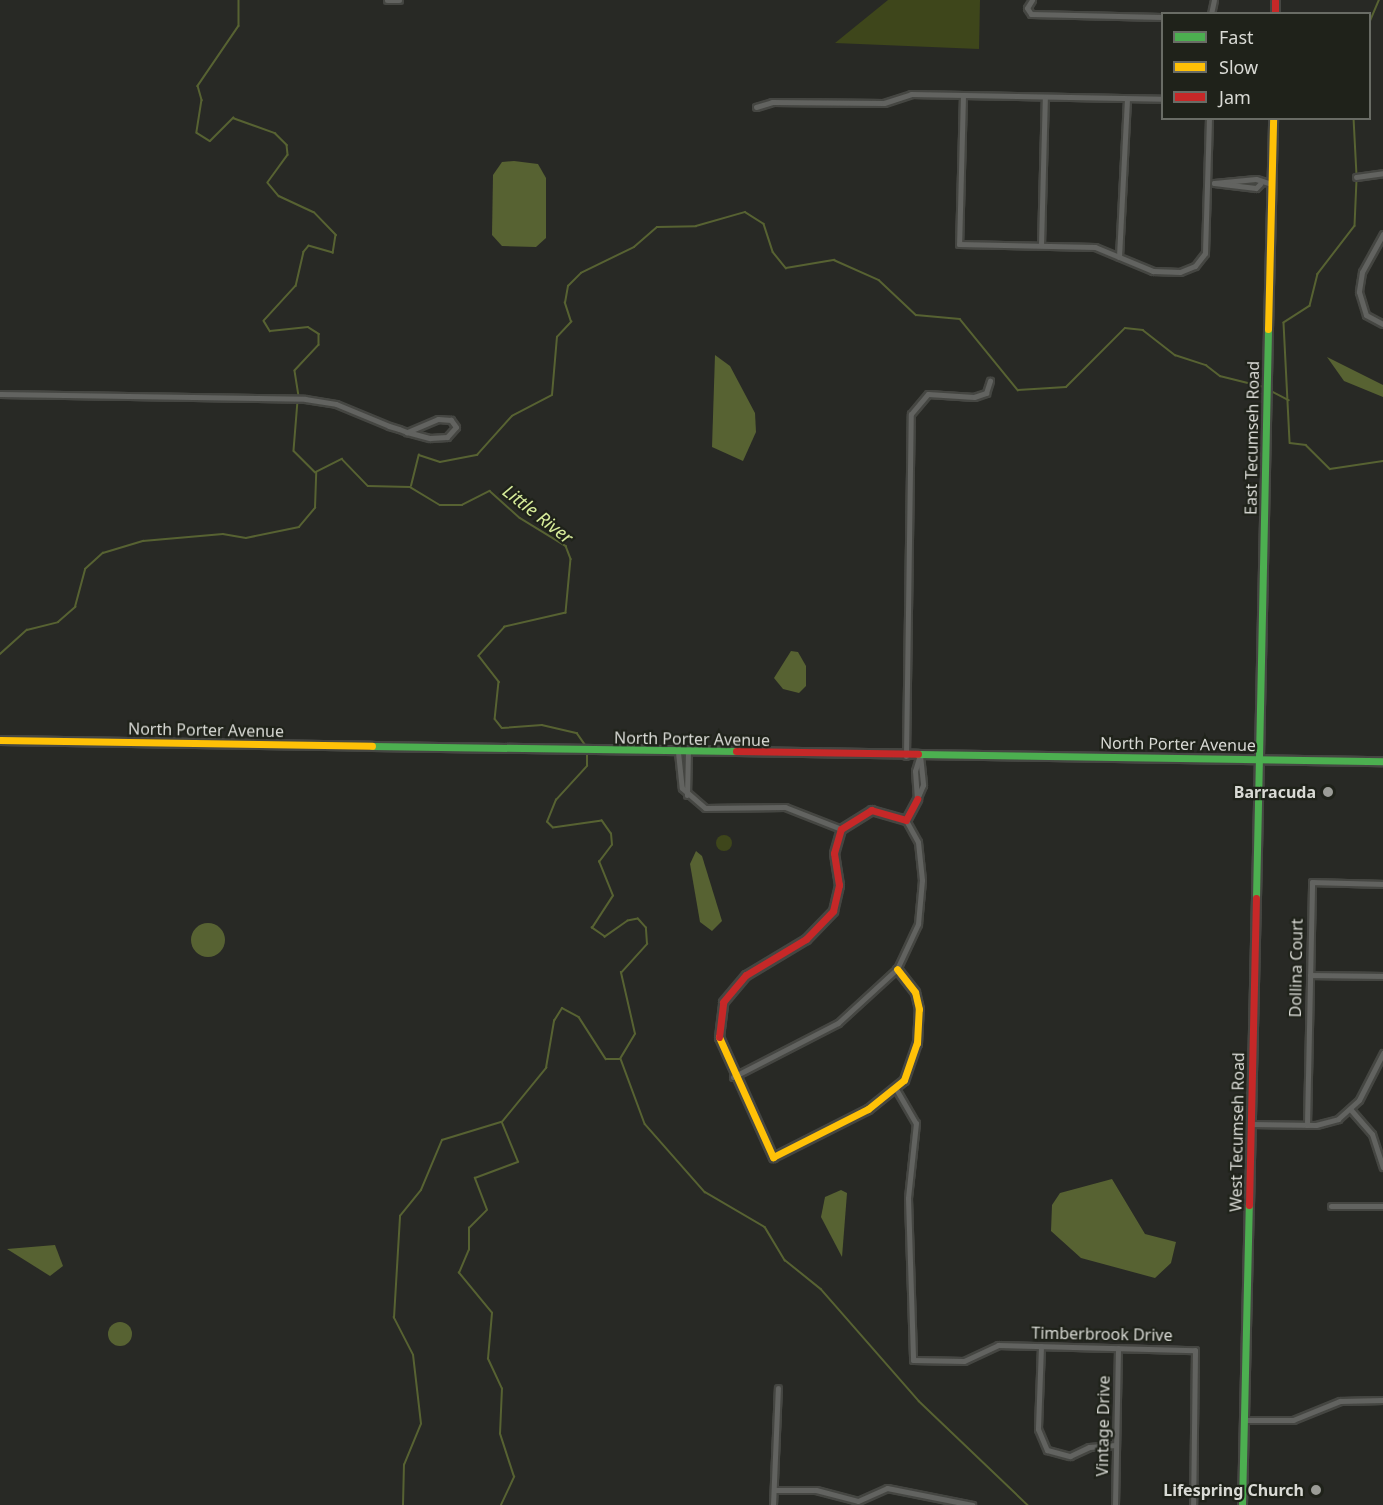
<!DOCTYPE html>
<html>
<head>
<meta charset="utf-8">
<style>
  body { margin:0 }
  #map { position:relative; width:1383px; height:1505px; overflow:hidden; background:#282925; font-family:"Noto Sans",sans-serif }
  div>[style] { position:absolute }
  [style*='--x'] { left:calc(var(--x)*1px); top:calc(var(--y)*1px); width:calc(var(--w)*1px); rotate:calc(var(--a)*1deg) }
  .green>* { inset:0; background:#3e461b }
  .round { border-radius:50% }
  .water>* { inset:0; background:#576232 }
  .stream>* { height:1.5px; margin:-0.75px; padding:0 0.75px; transform-origin:0.75px; border-radius:0.75px; background:#576232 }
  .roads { filter:drop-shadow(2px 0 #454642) drop-shadow(-2px 0 #454642) drop-shadow(0 2px #454642) drop-shadow(0 -2px #454642) }
  .street>* { height:5px; margin:-2.5px; padding:0 2.5px; transform-origin:2.5px; border-radius:2.5px; background:#626360 }
  .fast>* { height:7px; margin:-3.5px; padding:0 3.5px; transform-origin:3.5px; border-radius:3.5px; background:#4caf50 }
  .slow>* { height:7px; margin:-3.5px; padding:0 3.5px; transform-origin:3.5px; border-radius:3.5px; background:#ffc107 }
  .jam>* { height:7px; margin:-3.5px; padding:0 3.5px; transform-origin:3.5px; border-radius:3.5px; background:#c62828 }
  .dots>* { width:16px; height:16px; translate:-50% -50%; box-sizing:border-box; border:3px solid #1f221a; border-radius:50% }
  span { translate:-50% -50%; white-space:nowrap; text-align:center; line-height:1.15; -webkit-text-stroke:4.5px #1f221a; paint-order:stroke }
  .street-label { font-size:16px; color:#d9dad5 }
  .poi-label { font-size:16px; color:#d9dad5; font-weight:700 }
  .right { translate:-100% -50%; text-align:right }
  .water-label { font-size:18px; color:#d7ec9a; font-style:italic }
  .legend { position:absolute; left:1161px; top:12px; width:210px; height:108px; box-sizing:border-box; background:#1f221a; border:2px solid #696c65; margin:0; padding:8px 10px; list-style:none; font-size:18px; color:#d9dad5 }
  .legend li { display:flex; align-items:center; gap:12px; height:30px }
  .legend b { width:30px; border:2px solid #696c65 }
</style>
</head>
<body>
<div id="map">
  <div class="green">
    <div style="clip-path:polygon(888px 0,980px 0,979px 49px,835px 43px)"></div>
    <div class="round" style="left:716px;top:835px;width:16px;height:16px"></div>
  </div>
  <div class="water">
    <div style="clip-path:polygon(514px 161px,538px 164px,546px 178px,546px 238px,536px 247px,502px 246px,492px 235px,493px 175px,502px 162px)"></div>
    <div style="clip-path:polygon(715px 355px,730px 366px,755px 413px,756px 432px,743px 461px,712px 447px)"></div>
    <div style="clip-path:polygon(1327px 357px,1383px 385px,1383px 397px,1344px 381px)"></div>
    <div style="clip-path:polygon(791px 651px,798px 652px,806px 666px,806px 686px,799px 693px,783px 689px,774px 678px)"></div>
    <div style="clip-path:polygon(696px 851px,702px 856px,722px 921px,712px 931px,700px 922px,690px 864px)"></div>
    <div class="round" style="left:191px;top:923px;width:34px;height:34px"></div>
    <div style="clip-path:polygon(1112px 1179px,1145px 1234px,1176px 1242px,1171px 1263px,1155px 1278px,1081px 1258px,1051px 1231px,1052px 1205px,1060px 1193px)"></div>
    <div style="clip-path:polygon(841px 1190px,847px 1193px,842px 1257px,821px 1217px,825px 1197px)"></div>
    <div style="clip-path:polygon(55px 1245px,63px 1266px,50px 1276px,7px 1249px)"></div>
    <div class="round" style="left:108px;top:1322px;width:24px;height:24px"></div>
  </div>
  <div class="stream">
    <div style="--x:239;--y:0;--w:26;--a:90"></div>
    <div style="--x:239;--y:26;--w:73;--a:124.3"></div>
    <div style="--x:198;--y:86;--w:15;--a:74"></div>
    <div style="--x:202;--y:100;--w:33;--a:99"></div>
    <div style="--x:197;--y:133;--w:15;--a:32"></div>
    <div style="--x:210;--y:141;--w:33;--a:-45"></div>
    <div style="--x:233;--y:118;--w:45;--a:19.7"></div>
    <div style="--x:275;--y:133;--w:17;--a:45"></div>
    <div style="--x:287;--y:145;--w:10;--a:84"></div>
    <div style="--x:288;--y:155;--w:34;--a:126"></div>
    <div style="--x:268;--y:183;--w:17;--a:50"></div>
    <div style="--x:279;--y:196;--w:38;--a:25"></div>
    <div style="--x:314;--y:212;--w:32;--a:46"></div>
    <div style="--x:336;--y:235;--w:18;--a:99"></div>
    <div style="--x:333;--y:253;--w:25;--a:-164"></div>
    <div style="--x:309;--y:246;--w:8;--a:130"></div>
    <div style="--x:304;--y:252;--w:35;--a:103"></div>
    <div style="--x:296;--y:286;--w:47;--a:132.4"></div>
    <div style="--x:264;--y:321;--w:12;--a:59"></div>
    <div style="--x:270;--y:331;--w:38;--a:-6"></div>
    <div style="--x:308;--y:327;--w:13;--a:32"></div>
    <div style="--x:319;--y:334;--w:11;--a:90"></div>
    <div style="--x:319;--y:345;--w:35;--a:133"></div>
    <div style="--x:295;--y:371;--w:26;--a:81"></div>
    <div style="--x:1370;--y:21;--w:23;--a:-67"></div>
    <div style="--x:1354;--y:118;--w:57;--a:87"></div>
    <div style="--x:1357;--y:180;--w:46;--a:92.5"></div>
    <div style="--x:1355;--y:226;--w:61;--a:127.6"></div>
    <div style="--x:1318;--y:274;--w:33;--a:104"></div>
    <div style="--x:1310;--y:306;--w:31;--a:147"></div>
    <div style="--x:1284;--y:323;--w:120;--a:87.1"></div>
    <div style="--x:1290;--y:443;--w:16;--a:7"></div>
    <div style="--x:1306;--y:445;--w:34;--a:45"></div>
    <div style="--x:1330;--y:469;--w:54;--a:-8.6"></div>
    <div style="--x:1271;--y:391;--w:20;--a:27"></div>
    <div style="--x:298;--y:401;--w:50;--a:94.6"></div>
    <div style="--x:294;--y:451;--w:30;--a:45"></div>
    <div style="--x:316;--y:472;--w:29;--a:-27"></div>
    <div style="--x:342;--y:459;--w:37;--a:46"></div>
    <div style="--x:368;--y:486;--w:42;--a:1.4"></div>
    <div style="--x:410;--y:487;--w:35;--a:31"></div>
    <div style="--x:440;--y:505;--w:22;--a:0"></div>
    <div style="--x:462;--y:505;--w:31;--a:-27"></div>
    <div style="--x:490;--y:491;--w:40;--a:42"></div>
    <div style="--x:520;--y:518;--w:54;--a:31.3"></div>
    <div style="--x:566;--y:546;--w:14;--a:69"></div>
    <div style="--x:571;--y:559;--w:54;--a:95.3"></div>
    <div style="--x:566;--y:613;--w:63;--a:167.1"></div>
    <div style="--x:505;--y:627;--w:39;--a:132"></div>
    <div style="--x:479;--y:656;--w:33;--a:52"></div>
    <div style="--x:499;--y:682;--w:37;--a:96"></div>
    <div style="--x:495;--y:719;--w:11;--a:52"></div>
    <div style="--x:502;--y:728;--w:40;--a:-4.3"></div>
    <div style="--x:542;--y:725;--w:36;--a:13"></div>
    <div style="--x:577;--y:733;--w:16;--a:55"></div>
    <div style="--x:411;--y:486;--w:32;--a:-76"></div>
    <div style="--x:419;--y:455;--w:22;--a:18"></div>
    <div style="--x:440;--y:462;--w:38;--a:-11"></div>
    <div style="--x:477;--y:455;--w:52;--a:-48.1"></div>
    <div style="--x:512;--y:416;--w:45;--a:-27.7"></div>
    <div style="--x:552;--y:395;--w:58;--a:-85.1"></div>
    <div style="--x:557;--y:337;--w:21;--a:-47"></div>
    <div style="--x:571;--y:322;--w:20;--a:-108"></div>
    <div style="--x:565;--y:303;--w:17;--a:-80"></div>
    <div style="--x:568;--y:286;--w:18;--a:-45"></div>
    <div style="--x:581;--y:273;--w:59;--a:-26.1"></div>
    <div style="--x:634;--y:247;--w:30;--a:-41"></div>
    <div style="--x:657;--y:227;--w:39;--a:-1"></div>
    <div style="--x:696;--y:226;--w:51;--a:-15.9"></div>
    <div style="--x:745;--y:212;--w:22;--a:32"></div>
    <div style="--x:764;--y:224;--w:29;--a:72"></div>
    <div style="--x:773;--y:252;--w:21;--a:51"></div>
    <div style="--x:786;--y:268;--w:49;--a:-9.5"></div>
    <div style="--x:834;--y:260;--w:49;--a:24"></div>
    <div style="--x:879;--y:280;--w:51;--a:43.4"></div>
    <div style="--x:916;--y:315;--w:44;--a:5.2"></div>
    <div style="--x:960;--y:319;--w:92;--a:50.8"></div>
    <div style="--x:1018;--y:390;--w:48;--a:-3.6"></div>
    <div style="--x:1066;--y:387;--w:83;--a:-45"></div>
    <div style="--x:1125;--y:328;--w:18;--a:6"></div>
    <div style="--x:1143;--y:330;--w:41;--a:38"></div>
    <div style="--x:1175;--y:355;--w:33;--a:18"></div>
    <div style="--x:1206;--y:365;--w:18;--a:38"></div>
    <div style="--x:1220;--y:376;--w:45;--a:14"></div>
    <div style="--x:0;--y:654;--w:36;--a:-42"></div>
    <div style="--x:27;--y:630;--w:32;--a:-14"></div>
    <div style="--x:58;--y:622;--w:23;--a:-41"></div>
    <div style="--x:75;--y:607;--w:39;--a:-75"></div>
    <div style="--x:85;--y:569;--w:24;--a:-42"></div>
    <div style="--x:103;--y:553;--w:42;--a:-16.7"></div>
    <div style="--x:143;--y:541;--w:80;--a:-5"></div>
    <div style="--x:223;--y:534;--w:23;--a:10"></div>
    <div style="--x:246;--y:538;--w:54;--a:-11.7"></div>
    <div style="--x:299;--y:527;--w:25;--a:-50"></div>
    <div style="--x:315;--y:508;--w:35;--a:-88"></div>
    <div style="--x:621;--y:1059;--w:69;--a:69.7"></div>
    <div style="--x:645;--y:1124;--w:91;--a:48.6"></div>
    <div style="--x:705;--y:1192;--w:69;--a:30.3"></div>
    <div style="--x:765;--y:1227;--w:39;--a:59"></div>
    <div style="--x:785;--y:1260;--w:46;--a:38.9"></div>
    <div style="--x:821;--y:1289;--w:149;--a:48.8"></div>
    <div style="--x:919;--y:1401;--w:151;--a:43.7"></div>
    <div style="--x:502;--y:1122;--w:70;--a:-50.8"></div>
    <div style="--x:546;--y:1068;--w:48;--a:-80.3"></div>
    <div style="--x:554;--y:1021;--w:15;--a:-58"></div>
    <div style="--x:562;--y:1008;--w:19;--a:28"></div>
    <div style="--x:579;--y:1017;--w:50;--a:57.3"></div>
    <div style="--x:606;--y:1059;--w:14;--a:0"></div>
    <div style="--x:620;--y:1059;--w:29;--a:-59"></div>
    <div style="--x:635;--y:1034;--w:63;--a:-102.9"></div>
    <div style="--x:621;--y:973;--w:39;--a:-48"></div>
    <div style="--x:647;--y:944;--w:16;--a:-94"></div>
    <div style="--x:646;--y:928;--w:12;--a:-132"></div>
    <div style="--x:638;--y:919;--w:10;--a:169"></div>
    <div style="--x:628;--y:921;--w:28;--a:145"></div>
    <div style="--x:605;--y:937;--w:16;--a:-145"></div>
    <div style="--x:592;--y:928;--w:38;--a:-57"></div>
    <div style="--x:613;--y:896;--w:37;--a:-112"></div>
    <div style="--x:599;--y:862;--w:21;--a:-53"></div>
    <div style="--x:612;--y:845;--w:11;--a:-95"></div>
    <div style="--x:611;--y:834;--w:16;--a:-125"></div>
    <div style="--x:602;--y:821;--w:49;--a:171.9"></div>
    <div style="--x:553;--y:828;--w:8;--a:-135"></div>
    <div style="--x:547;--y:822;--w:24;--a:-68"></div>
    <div style="--x:556;--y:800;--w:46;--a:-47.6"></div>
    <div style="--x:587;--y:766;--w:13;--a:-90"></div>
    <div style="--x:403;--y:1505;--w:40;--a:-88.6"></div>
    <div style="--x:404;--y:1465;--w:44;--a:-67.5"></div>
    <div style="--x:421;--y:1424;--w:69;--a:-96.6"></div>
    <div style="--x:413;--y:1355;--w:42;--a:-117.2"></div>
    <div style="--x:394;--y:1318;--w:102;--a:-86.6"></div>
    <div style="--x:400;--y:1216;--w:33;--a:-51"></div>
    <div style="--x:421;--y:1190;--w:54;--a:-67.2"></div>
    <div style="--x:442;--y:1140;--w:62;--a:-17"></div>
    <div style="--x:501;--y:1505;--w:31;--a:-65"></div>
    <div style="--x:514;--y:1477;--w:45;--a:-108"></div>
    <div style="--x:500;--y:1434;--w:45;--a:-87.5"></div>
    <div style="--x:502;--y:1389;--w:33;--a:-115"></div>
    <div style="--x:488;--y:1359;--w:46;--a:-85"></div>
    <div style="--x:492;--y:1313;--w:52;--a:-129.5"></div>
    <div style="--x:459;--y:1273;--w:25;--a:-67"></div>
    <div style="--x:469;--y:1250;--w:22;--a:-90"></div>
    <div style="--x:469;--y:1228;--w:25;--a:-45"></div>
    <div style="--x:487;--y:1210;--w:34;--a:-111"></div>
    <div style="--x:475;--y:1178;--w:46;--a:-20.4"></div>
    <div style="--x:518;--y:1162;--w:42;--a:-112.3"></div>
  </div>
  <div class="roads">
    <div class="street">
      <div style="--x:387;--y:0;--w:12;--a:0"></div>
      <div style="--x:1032;--y:0;--w:9;--a:122"></div>
      <div style="--x:1027;--y:8;--w:7;--a:56"></div>
      <div style="--x:1031;--y:14;--w:131;--a:1.3"></div>
      <div style="--x:1211;--y:14;--w:14;--a:-78"></div>
      <div style="--x:963;--y:95;--w:149;--a:91.5"></div>
      <div style="--x:959;--y:244;--w:136;--a:1.3"></div>
      <div style="--x:1095;--y:247;--w:63;--a:22.5"></div>
      <div style="--x:1153;--y:271;--w:27;--a:2"></div>
      <div style="--x:1180;--y:272;--w:16;--a:-22"></div>
      <div style="--x:1195;--y:266;--w:16;--a:-52"></div>
      <div style="--x:1205;--y:253;--w:135;--a:-88.3"></div>
      <div style="--x:756;--y:107;--w:17;--a:-17"></div>
      <div style="--x:772;--y:102;--w:112;--a:0.5"></div>
      <div style="--x:884;--y:103;--w:28;--a:-18"></div>
      <div style="--x:911;--y:94;--w:251;--a:1.1"></div>
      <div style="--x:1356;--y:177;--w:27;--a:-8"></div>
      <div style="--x:1214;--y:183;--w:42;--a:-5.4"></div>
      <div style="--x:1256;--y:179;--w:16;--a:18"></div>
      <div style="--x:1214;--y:183;--w:42;--a:6.8"></div>
      <div style="--x:1256;--y:188;--w:6;--a:-45"></div>
      <div style="--x:1383;--y:234;--w:43;--a:118.9"></div>
      <div style="--x:1362;--y:272;--w:20;--a:99"></div>
      <div style="--x:1359;--y:292;--w:24;--a:73"></div>
      <div style="--x:1366;--y:315;--w:19;--a:28"></div>
      <div style="--x:1041;--y:245;--w:148;--a:-88.5"></div>
      <div style="--x:1119;--y:257;--w:158;--a:-87.1"></div>
      <div style="--x:0;--y:394;--w:305;--a:0.9"></div>
      <div style="--x:305;--y:399;--w:31;--a:9"></div>
      <div style="--x:336;--y:404;--w:57;--a:22.5"></div>
      <div style="--x:389;--y:426;--w:10;--a:17"></div>
      <div style="--x:399;--y:429;--w:9;--a:21"></div>
      <div style="--x:407;--y:432;--w:24;--a:15"></div>
      <div style="--x:430;--y:438;--w:17;--a:-3"></div>
      <div style="--x:447;--y:437;--w:13;--a:-48"></div>
      <div style="--x:456;--y:427;--w:9;--a:-126"></div>
      <div style="--x:451;--y:420;--w:13;--a:-176"></div>
      <div style="--x:438;--y:419;--w:34;--a:157"></div>
      <div style="--x:678;--y:752;--w:36;--a:84"></div>
      <div style="--x:682;--y:788;--w:30;--a:41"></div>
      <div style="--x:705;--y:808;--w:80;--a:-0.7"></div>
      <div style="--x:785;--y:807;--w:60;--a:21.4"></div>
      <div style="--x:920;--y:755;--w:30;--a:84"></div>
      <div style="--x:923;--y:785;--w:15;--a:113"></div>
      <div style="--x:917;--y:799;--w:28;--a:-94"></div>
      <div style="--x:915;--y:771;--w:17;--a:-73"></div>
      <div style="--x:906;--y:756;--w:342;--a:-89.2"></div>
      <div style="--x:911;--y:414;--w:26;--a:-50"></div>
      <div style="--x:928;--y:394;--w:46;--a:3.7"></div>
      <div style="--x:974;--y:397;--w:13;--a:-18"></div>
      <div style="--x:986;--y:393;--w:13;--a:-72"></div>
      <div style="--x:687;--y:795;--w:43;--a:-88.7"></div>
      <div style="--x:1310;--y:975;--w:73;--a:0.8"></div>
      <div style="--x:733;--y:1077;--w:118;--a:-27.2"></div>
      <div style="--x:838;--y:1023;--w:80;--a:-42.5"></div>
      <div style="--x:897;--y:969;--w:50;--a:-65"></div>
      <div style="--x:918;--y:924;--w:44;--a:-84.8"></div>
      <div style="--x:922;--y:880;--w:38;--a:-96"></div>
      <div style="--x:918;--y:842;--w:25;--a:-119"></div>
      <div style="--x:896;--y:1089;--w:39;--a:60"></div>
      <div style="--x:916;--y:1123;--w:75;--a:96.1"></div>
      <div style="--x:908;--y:1198;--w:162;--a:88.2"></div>
      <div style="--x:913;--y:1360;--w:51;--a:1.1"></div>
      <div style="--x:964;--y:1361;--w:38;--a:-25"></div>
      <div style="--x:998;--y:1345;--w:197;--a:1.5"></div>
      <div style="--x:1195;--y:1350;--w:155;--a:90.7"></div>
      <div style="--x:1351;--y:1110;--w:32;--a:49"></div>
      <div style="--x:1372;--y:1134;--w:35;--a:72"></div>
      <div style="--x:1251;--y:1124;--w:65;--a:0.9"></div>
      <div style="--x:1316;--y:1125;--w:23;--a:-15"></div>
      <div style="--x:1338;--y:1119;--w:28;--a:-42"></div>
      <div style="--x:1359;--y:1100;--w:53;--a:-62.9"></div>
      <div style="--x:1307;--y:1125;--w:243;--a:-88.8"></div>
      <div style="--x:1312;--y:882;--w:71;--a:1.6"></div>
      <div style="--x:1331;--y:1206;--w:52;--a:0"></div>
      <div style="--x:1041;--y:1346;--w:83;--a:92.1"></div>
      <div style="--x:1038;--y:1429;--w:23;--a:67"></div>
      <div style="--x:1047;--y:1450;--w:24;--a:15"></div>
      <div style="--x:1070;--y:1456;--w:21;--a:-25"></div>
      <div style="--x:1089;--y:1447;--w:27;--a:-4"></div>
      <div style="--x:1244;--y:1420;--w:49;--a:0"></div>
      <div style="--x:1293;--y:1420;--w:51;--a:-22"></div>
      <div style="--x:1340;--y:1401;--w:43;--a:-1.3"></div>
      <div style="--x:775;--y:1490;--w:41;--a:0"></div>
      <div style="--x:816;--y:1490;--w:43;--a:14.7"></div>
      <div style="--x:858;--y:1501;--w:32;--a:-24"></div>
      <div style="--x:887;--y:1488;--w:87;--a:11.3"></div>
      <div style="--x:773;--y:1505;--w:117;--a:-87.6"></div>
      <div style="--x:1115;--y:1505;--w:157;--a:-88.9"></div>
    </div>
    <div class="fast">
      <div style="--x:372;--y:746;--w:364;--a:0.8"></div>
      <div style="--x:918;--y:754;--w:465;--a:0.9"></div>
      <div style="--x:1256;--y:898;--w:569;--a:-88.79"></div>
      <div style="--x:1242;--y:1505;--w:300;--a:-88.7"></div>
    </div>
    <div class="slow">
      <div style="--x:1268;--y:329;--w:211;--a:-88.6"></div>
      <div style="--x:0;--y:740;--w:372;--a:0.9"></div>
      <div style="--x:719;--y:1037;--w:132;--a:65.8"></div>
      <div style="--x:773;--y:1157;--w:106;--a:-26.8"></div>
      <div style="--x:868;--y:1109;--w:46;--a:-38.9"></div>
      <div style="--x:904;--y:1080;--w:39;--a:-71"></div>
      <div style="--x:917;--y:1043;--w:34;--a:-87"></div>
      <div style="--x:919;--y:1009;--w:17;--a:-103"></div>
      <div style="--x:915;--y:992;--w:29;--a:-128"></div>
    </div>
    <div class="jam">
      <div style="--x:1275;--y:0;--w:14;--a:90"></div>
      <div style="--x:736;--y:751;--w:182;--a:0.9"></div>
      <div style="--x:719;--y:1037;--w:35;--a:-83"></div>
      <div style="--x:723;--y:1002;--w:35;--a:-50"></div>
      <div style="--x:746;--y:975;--w:70;--a:-31"></div>
      <div style="--x:806;--y:939;--w:39;--a:-46"></div>
      <div style="--x:833;--y:911;--w:27;--a:-77"></div>
      <div style="--x:839;--y:885;--w:32;--a:-99"></div>
      <div style="--x:834;--y:853;--w:25;--a:-74"></div>
      <div style="--x:841;--y:829;--w:36;--a:-32"></div>
      <div style="--x:871;--y:810;--w:36;--a:16"></div>
      <div style="--x:906;--y:820;--w:24;--a:-62"></div>
      <div style="--x:1249;--y:1205;--w:307;--a:-88.7"></div>
    </div>
  </div>
  <div class="dots">
    <div style="left:1328px;top:792px;background:#9b9c97"></div>
    <div style="left:1316px;top:1490px;background:#9b9c97"></div>
  </div>
  <div class="street-label">
    <span style="left:1252px;top:438px;rotate:-89deg">East Tecumseh Road</span>
    <span style="left:206px;top:730px;rotate:1deg">North Porter Avenue</span>
    <span style="left:692px;top:739px;rotate:1deg">North Porter Avenue</span>
    <span style="left:1178px;top:744px;rotate:1deg">North Porter Avenue</span>
    <span style="left:1296px;top:968px;rotate:-89deg">Dollina Court</span>
    <span style="left:1237px;top:1132px;rotate:-89deg">West Tecumseh Road</span>
    <span style="left:1102px;top:1334px;rotate:1deg">Timberbrook Drive</span>
    <span style="left:1103px;top:1426px;rotate:-89deg">Vintage Drive</span>
  </div>
  <div class="poi-label">
    <span class="right" style="left:1316px;top:792px">Barracuda</span>
    <span class="right" style="left:1304px;top:1490px">Lifespring Church</span>
  </div>
  <div class="water-label">
    <span style="left:538px;top:514px;rotate:38deg">Little River</span>
  </div>
  <ul class="legend">
  <li><b style="height:8px;background:#4caf50"></b>Fast</li>
  <li><b style="height:8px;background:#ffc107"></b>Slow</li>
  <li><b style="height:8px;background:#c62828"></b>Jam</li>
  </ul>
</div>
</body>
</html>
